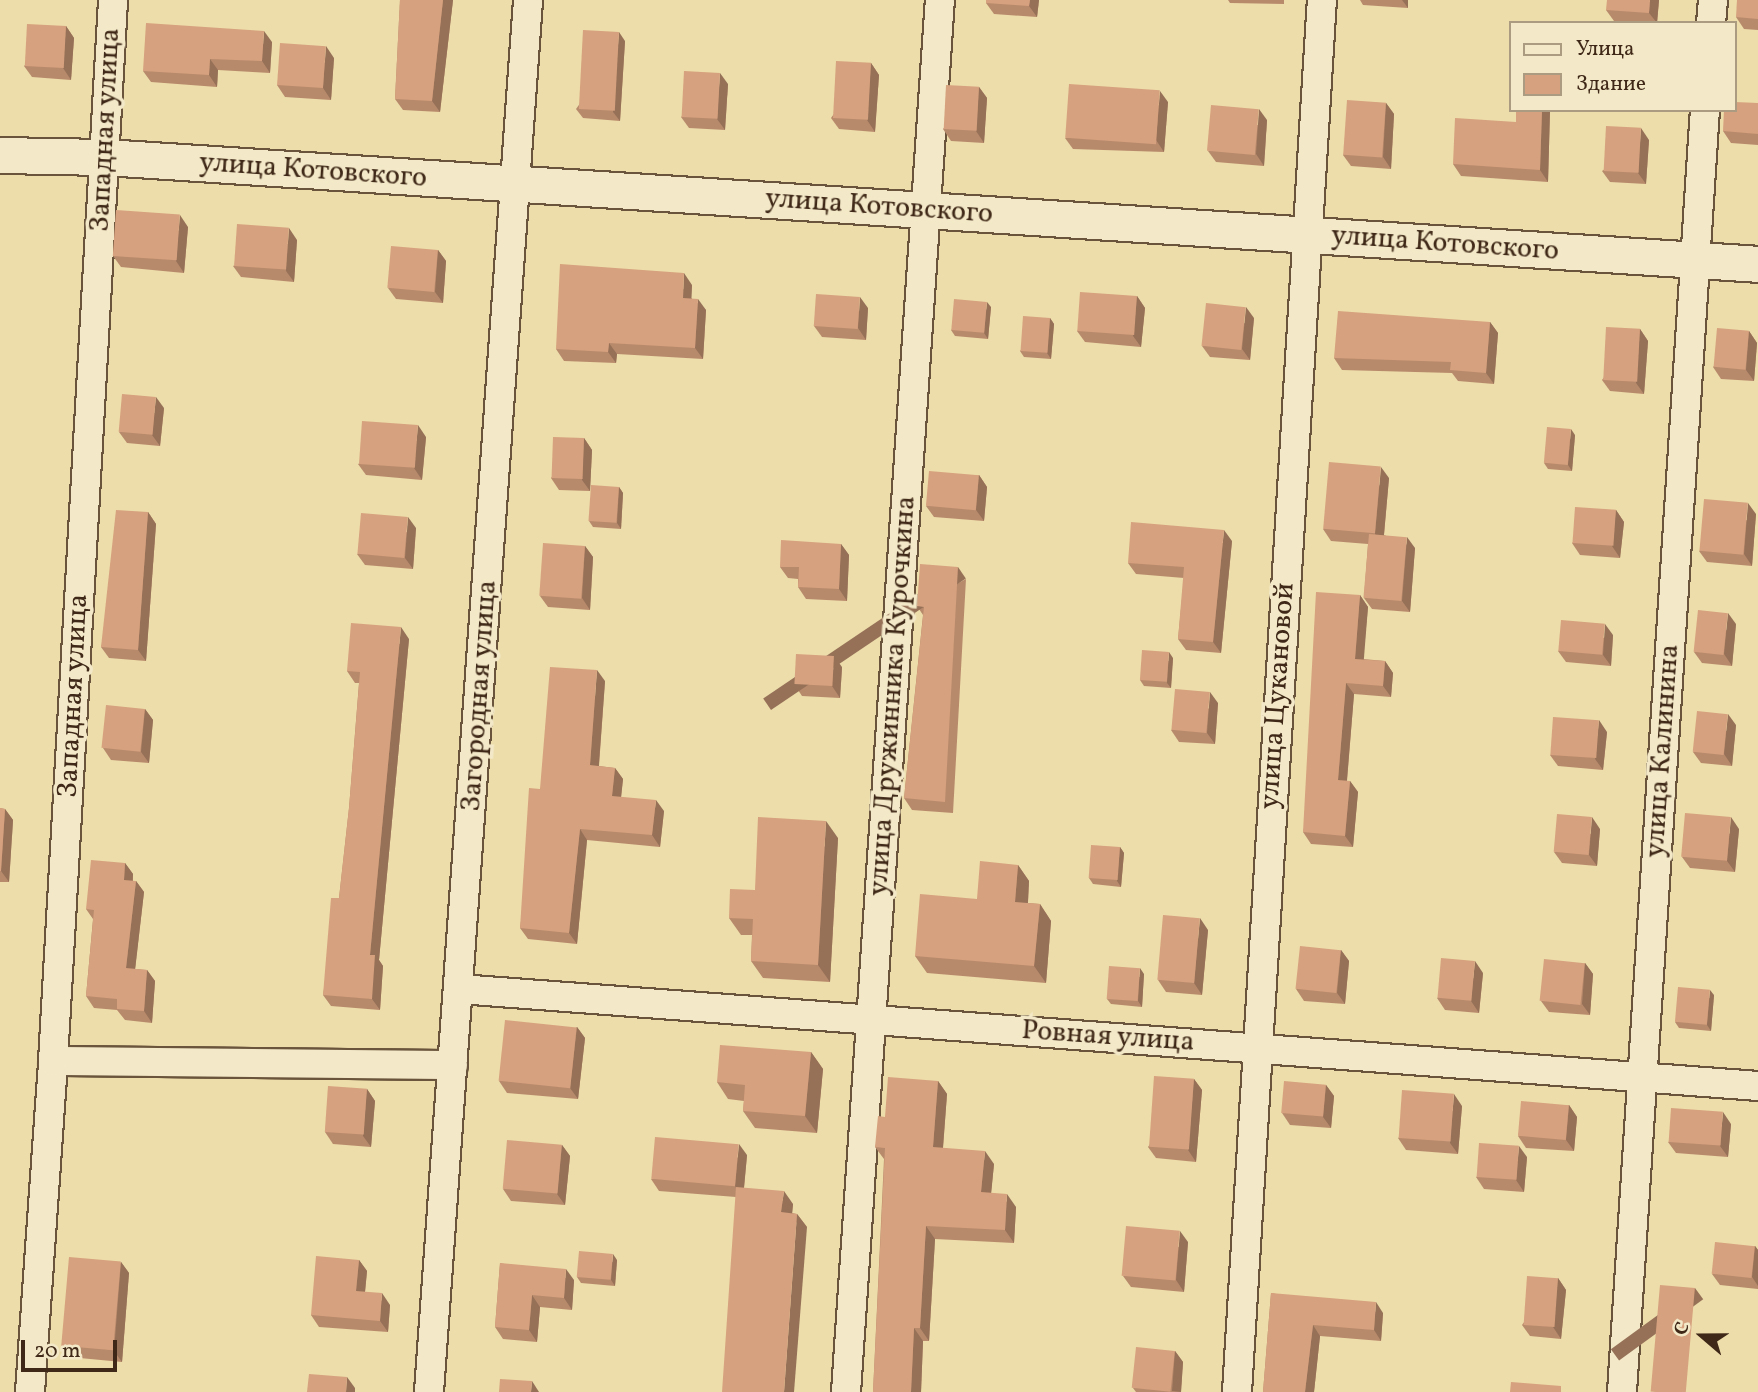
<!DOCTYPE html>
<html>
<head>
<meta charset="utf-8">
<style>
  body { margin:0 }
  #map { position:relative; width:1758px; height:1392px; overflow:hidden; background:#edddaa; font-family:Vollkorn,serif }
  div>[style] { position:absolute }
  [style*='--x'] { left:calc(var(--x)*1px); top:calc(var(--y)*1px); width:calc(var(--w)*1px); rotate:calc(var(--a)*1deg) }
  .roads { filter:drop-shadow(2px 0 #6a553c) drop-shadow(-2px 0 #6a553c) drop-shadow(0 2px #6a553c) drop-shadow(0 -2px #6a553c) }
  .minor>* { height:28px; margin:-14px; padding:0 14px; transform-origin:14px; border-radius:14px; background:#f3e9c8 }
  .tertiary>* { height:35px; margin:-17.5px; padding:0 17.5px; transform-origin:17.5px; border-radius:17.5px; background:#f3e9c8 }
  .wall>* { inset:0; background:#b88a6c }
  .shaded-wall>* { inset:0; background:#967158; transform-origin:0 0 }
  .building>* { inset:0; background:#d6a17e; transform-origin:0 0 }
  span { translate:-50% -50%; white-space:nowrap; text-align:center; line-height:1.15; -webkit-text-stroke:7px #f3e9c8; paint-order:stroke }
  .street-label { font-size:28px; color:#3f2817 }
  .legend { position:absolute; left:1509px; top:21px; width:228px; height:91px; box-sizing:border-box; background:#f3e9c8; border:2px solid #ab9c81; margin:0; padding:9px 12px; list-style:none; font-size:21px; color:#3f2817 }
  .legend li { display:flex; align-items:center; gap:14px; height:35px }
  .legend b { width:35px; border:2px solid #ab9c81 }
  .north { position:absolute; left:1667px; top:1301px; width:70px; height:70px; -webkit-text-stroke:5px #f3e9c8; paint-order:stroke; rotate:290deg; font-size:19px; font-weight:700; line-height:28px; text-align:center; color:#3f2817 }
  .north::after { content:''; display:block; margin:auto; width:24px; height:32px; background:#3f2817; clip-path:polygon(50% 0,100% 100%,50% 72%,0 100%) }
  .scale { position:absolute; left:21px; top:1340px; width:96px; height:32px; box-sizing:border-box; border:4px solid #3f2817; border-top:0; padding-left:9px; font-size:21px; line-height:24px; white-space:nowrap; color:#3f2817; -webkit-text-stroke:5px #f3e9c8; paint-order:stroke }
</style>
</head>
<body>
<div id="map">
  <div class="roads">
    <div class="minor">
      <div style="--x:1711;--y:23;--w:23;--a:-85"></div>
      <div style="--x:459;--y:989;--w:1303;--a:4.27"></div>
      <div style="--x:53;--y:1061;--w:400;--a:0.6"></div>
      <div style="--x:30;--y:1392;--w:332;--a:-86"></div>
      <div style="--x:53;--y:1061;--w:1063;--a:-86.76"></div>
      <div style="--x:429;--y:1392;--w:1396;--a:-85.93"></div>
      <div style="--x:846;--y:1392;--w:1395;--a:-86.14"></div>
      <div style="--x:1237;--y:1392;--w:1395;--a:-86.51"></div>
      <div style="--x:1622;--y:1392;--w:1285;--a:-86.3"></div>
    </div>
    <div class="tertiary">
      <div style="--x:0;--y:155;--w:105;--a:1.1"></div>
      <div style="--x:105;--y:157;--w:1656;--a:3.7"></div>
    </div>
  </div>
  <div class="wall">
    <div style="clip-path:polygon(400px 0,453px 0,440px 112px,403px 110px,395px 99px)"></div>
    <div style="clip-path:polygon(986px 0,1039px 0,1037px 17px,994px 14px,986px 3px)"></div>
    <div style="clip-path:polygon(1228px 0,1284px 0,1284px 4px,1230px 3px)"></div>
    <div style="clip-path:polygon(1360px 0,1408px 0,1408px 8px,1363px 5px)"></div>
    <div style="clip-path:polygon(1659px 0,1657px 23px,1614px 21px,1606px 10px)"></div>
    <div style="clip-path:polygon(1758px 0,1758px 30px,1744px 29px,1736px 17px)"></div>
    <div style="clip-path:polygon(66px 26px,74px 38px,71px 80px,32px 77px,24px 66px)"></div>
    <div style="clip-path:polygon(625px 41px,620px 121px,583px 118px,576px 109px)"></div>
    <div style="clip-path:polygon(272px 42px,270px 73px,218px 70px,217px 87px,151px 82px,143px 71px)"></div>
    <div style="clip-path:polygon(334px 58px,331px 100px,285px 97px,277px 85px)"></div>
    <div style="clip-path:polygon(871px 63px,879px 75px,875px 132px,839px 129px,831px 118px)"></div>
    <div style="clip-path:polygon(728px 84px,725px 130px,689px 128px,681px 117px)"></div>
    <div style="clip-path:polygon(979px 87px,987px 98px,984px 143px,951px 141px,943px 129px)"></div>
    <div style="clip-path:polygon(1168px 102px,1164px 152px,1073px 149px,1065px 138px)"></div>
    <div style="clip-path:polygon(1386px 103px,1394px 114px,1391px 169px,1351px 166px,1343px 155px)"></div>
    <div style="clip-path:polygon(1758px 103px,1758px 145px,1731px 143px,1723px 131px)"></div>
    <div style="clip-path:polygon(1516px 110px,1550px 111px,1548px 182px,1461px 176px,1453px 164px,1516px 122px)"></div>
    <div style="clip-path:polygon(1267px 120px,1264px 166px,1216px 162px,1208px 151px)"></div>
    <div style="clip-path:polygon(1649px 140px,1646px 184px,1610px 182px,1602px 171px)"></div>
    <div style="clip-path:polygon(188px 227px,184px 273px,121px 267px,113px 256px)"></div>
    <div style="clip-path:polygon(297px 240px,294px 282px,241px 277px,233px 266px)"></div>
    <div style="clip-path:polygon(438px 250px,446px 261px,443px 303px,396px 299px,388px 288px)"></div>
    <div style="clip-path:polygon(692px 285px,691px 298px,706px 310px,703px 359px,617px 354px,616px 363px,564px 361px,556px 349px)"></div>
    <div style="clip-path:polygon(1137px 296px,1145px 308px,1141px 347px,1085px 342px,1077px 331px)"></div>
    <div style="clip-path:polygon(991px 307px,988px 339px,955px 336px,951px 330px)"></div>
    <div style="clip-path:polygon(868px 308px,866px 340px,822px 337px,814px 326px)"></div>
    <div style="clip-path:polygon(1050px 318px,1054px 324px,1051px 359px,1024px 357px,1020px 351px)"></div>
    <div style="clip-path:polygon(1254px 318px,1250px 360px,1210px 357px,1202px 346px)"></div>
    <div style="clip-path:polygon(1490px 322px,1498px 333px,1494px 384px,1458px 381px,1452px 373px,1342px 370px,1334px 358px)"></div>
    <div style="clip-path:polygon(1640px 329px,1648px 341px,1644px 394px,1610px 391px,1602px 380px)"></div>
    <div style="clip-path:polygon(1749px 331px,1757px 343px,1754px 381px,1721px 379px,1713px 367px)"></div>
    <div style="clip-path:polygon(164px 408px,160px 446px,127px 443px,119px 432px)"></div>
    <div style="clip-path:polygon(1575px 435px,1572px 471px,1548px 469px,1544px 463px)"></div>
    <div style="clip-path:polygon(426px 437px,422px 480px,366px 475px,358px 464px)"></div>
    <div style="clip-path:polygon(584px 438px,592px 450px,590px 491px,559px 490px,551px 478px)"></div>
    <div style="clip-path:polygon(979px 475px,987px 487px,984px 521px,934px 517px,926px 506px)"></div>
    <div style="clip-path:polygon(1389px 478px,1384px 535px,1415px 548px,1410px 612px,1372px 609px,1364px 598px,1368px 544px,1331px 541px,1323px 529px)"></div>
    <div style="clip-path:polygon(619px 487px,623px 493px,621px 529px,593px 527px,589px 521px)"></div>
    <div style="clip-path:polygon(1616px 510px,1624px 522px,1620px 558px,1580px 555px,1572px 543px)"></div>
    <div style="clip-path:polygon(148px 512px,156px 524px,146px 661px,109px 658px,101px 647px)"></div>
    <div style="clip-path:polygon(1756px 514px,1752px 566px,1707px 562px,1699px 551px)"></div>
    <div style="clip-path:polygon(416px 528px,413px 569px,365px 565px,357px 554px)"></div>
    <div style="clip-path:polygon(1232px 541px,1221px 653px,1186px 650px,1178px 639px,1184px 578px,1136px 574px,1128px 563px)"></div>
    <div style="clip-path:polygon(841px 544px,849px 555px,847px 601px,806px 599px,798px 587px,798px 579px,788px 578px,780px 567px)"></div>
    <div style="clip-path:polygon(585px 546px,593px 557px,590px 610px,548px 607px,540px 596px)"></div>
    <div style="clip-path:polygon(966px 579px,953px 813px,912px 810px,904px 798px,923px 615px,917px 606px)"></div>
    <div style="clip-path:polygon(1360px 595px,1368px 607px,1363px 659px,1385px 661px,1393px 673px,1391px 697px,1354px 694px,1347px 781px,1350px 781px,1358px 792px,1353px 847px,1311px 844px,1303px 832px)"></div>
    <div style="clip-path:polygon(1736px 624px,1732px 666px,1702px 663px,1694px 652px)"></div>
    <div style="clip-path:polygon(1613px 635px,1611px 666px,1566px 662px,1558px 651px)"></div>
    <div style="clip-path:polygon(409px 639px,379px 960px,383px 966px,380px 1010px,331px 1006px,323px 995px,339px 898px,349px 808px,359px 683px,355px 683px,347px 671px)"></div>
    <div style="clip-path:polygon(1173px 658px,1171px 688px,1144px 686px,1140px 680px)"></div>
    <div style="clip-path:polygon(842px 667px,840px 698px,802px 696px,794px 684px)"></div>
    <div style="clip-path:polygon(605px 681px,599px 766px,615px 768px,623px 779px,621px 797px,664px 811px,660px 847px,587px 840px,577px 944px,528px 939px,520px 928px,540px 789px)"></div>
    <div style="clip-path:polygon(1218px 703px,1215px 744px,1179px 742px,1171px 730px)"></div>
    <div style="clip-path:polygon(145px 709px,153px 720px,149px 763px,111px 760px,103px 748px)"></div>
    <div style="clip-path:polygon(1736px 725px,1732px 766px,1701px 763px,1693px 752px)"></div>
    <div style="clip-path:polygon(1607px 732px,1603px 770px,1558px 766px,1550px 755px)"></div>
    <div style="clip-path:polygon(0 808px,5px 809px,13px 820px,9px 882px,0 882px)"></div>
    <div style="clip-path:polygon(1600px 829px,1597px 866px,1562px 863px,1554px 852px)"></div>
    <div style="clip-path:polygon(1739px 829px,1735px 872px,1690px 868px,1682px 857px)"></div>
    <div style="clip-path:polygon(838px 838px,830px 982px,763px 978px,751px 961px,752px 935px,741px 935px,729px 918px,755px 890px)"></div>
    <div style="clip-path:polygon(1120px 847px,1124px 853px,1121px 887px,1093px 884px,1089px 878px)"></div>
    <div style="clip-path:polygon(125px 863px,133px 874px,133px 881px,136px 881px,144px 892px,135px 969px,147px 970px,155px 981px,152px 1023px,125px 1020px,117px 1010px,94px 1008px,86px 996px,93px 919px,86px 909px)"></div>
    <div style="clip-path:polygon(1018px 865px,1029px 881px,1028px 903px,1040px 904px,1051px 921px,1046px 983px,927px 973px,915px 956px,977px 899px)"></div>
    <div style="clip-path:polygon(1208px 930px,1202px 995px,1166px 992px,1158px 980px)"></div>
    <div style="clip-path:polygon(1341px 950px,1349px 961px,1345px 1004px,1304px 1001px,1296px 989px)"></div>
    <div style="clip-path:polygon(1585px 963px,1593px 974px,1590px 1015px,1549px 1012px,1541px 1001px)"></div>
    <div style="clip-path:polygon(1483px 973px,1479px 1013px,1445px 1010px,1437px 998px)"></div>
    <div style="clip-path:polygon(1144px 974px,1142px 1007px,1111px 1004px,1107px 999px)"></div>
    <div style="clip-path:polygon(1714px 995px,1711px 1031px,1679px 1028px,1675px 1022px)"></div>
    <div style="clip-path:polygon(577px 1027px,585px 1038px,578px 1099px,507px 1093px,499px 1081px)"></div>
    <div style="clip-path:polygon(811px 1052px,823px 1069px,817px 1133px,755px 1128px,743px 1111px,744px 1101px,728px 1099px,717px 1082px)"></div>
    <div style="clip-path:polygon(1194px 1079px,1202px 1090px,1196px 1162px,1156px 1158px,1148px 1147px)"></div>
    <div style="clip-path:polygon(938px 1081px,947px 1094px,943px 1148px,994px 1164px,991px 1193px,1016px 1207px,1014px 1243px,935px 1239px,929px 1341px,923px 1341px,921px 1392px,873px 1392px,884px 1159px,875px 1147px,885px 1117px)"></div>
    <div style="clip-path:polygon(1326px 1085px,1334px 1096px,1331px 1128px,1290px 1125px,1282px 1113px)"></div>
    <div style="clip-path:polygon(367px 1089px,375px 1101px,371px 1147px,333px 1144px,325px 1132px)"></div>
    <div style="clip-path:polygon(1569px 1105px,1577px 1117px,1574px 1151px,1526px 1148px,1518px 1136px)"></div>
    <div style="clip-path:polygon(1462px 1106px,1458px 1154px,1406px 1150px,1398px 1138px)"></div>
    <div style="clip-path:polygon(1731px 1124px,1728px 1157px,1676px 1153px,1668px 1142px)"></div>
    <div style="clip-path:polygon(562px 1145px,570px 1156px,565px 1205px,511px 1201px,503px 1189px)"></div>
    <div style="clip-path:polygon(747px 1155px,744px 1188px,793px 1204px,792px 1213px,797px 1214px,807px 1227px,736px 1197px,659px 1191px,651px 1179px)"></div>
    <div style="clip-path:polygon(1527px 1157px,1524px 1192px,1484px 1189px,1476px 1177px)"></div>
    <div style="clip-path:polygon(1188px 1242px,1184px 1292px,1131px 1287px,1123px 1276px)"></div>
    <div style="clip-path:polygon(1755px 1246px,1758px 1250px,1758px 1289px,1720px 1285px,1712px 1274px)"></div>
    <div style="clip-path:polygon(359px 1260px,367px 1271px,365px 1292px,390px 1305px,388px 1332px,319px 1327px,311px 1315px)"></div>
    <div style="clip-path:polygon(617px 1260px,615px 1286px,581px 1283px,577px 1277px)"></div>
    <div style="clip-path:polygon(121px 1262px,129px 1273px,122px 1362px,69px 1357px,61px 1346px)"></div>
    <div style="clip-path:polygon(500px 1263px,574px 1280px,572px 1310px,540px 1307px,537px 1342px,503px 1339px,495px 1327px)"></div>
    <div style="clip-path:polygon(1558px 1278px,1566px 1290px,1561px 1339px,1530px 1336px,1522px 1325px)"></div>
    <div style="clip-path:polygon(1271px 1293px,1383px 1313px,1381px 1341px,1320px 1336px,1314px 1392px,1263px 1392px)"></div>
    <div style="clip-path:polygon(1175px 1351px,1183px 1362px,1181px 1392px,1136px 1392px,1133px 1388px)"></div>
  </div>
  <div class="shaded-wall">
    <div style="clip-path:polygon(443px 0,453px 0,440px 112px,432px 101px)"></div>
    <div style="clip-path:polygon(1030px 0,1039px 0,1037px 17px,1029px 6px)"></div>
    <div style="clip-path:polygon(1402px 0,1408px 0,1408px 8px)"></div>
    <div style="clip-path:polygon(1650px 0,1659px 0,1657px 23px,1649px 13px)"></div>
    <div style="clip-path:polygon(66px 26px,74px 38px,71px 80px,63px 68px)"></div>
    <div style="clip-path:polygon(264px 31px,272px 42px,270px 73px,262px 61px)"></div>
    <div style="clip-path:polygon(619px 32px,625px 41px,620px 121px,613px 112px)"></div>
    <div style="clip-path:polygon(326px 46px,334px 58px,331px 100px,323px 88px)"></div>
    <div style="clip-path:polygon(210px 59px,218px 70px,217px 87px,209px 75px)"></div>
    <div style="clip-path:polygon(871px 63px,879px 75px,875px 132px,867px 120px)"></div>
    <div style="clip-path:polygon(720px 73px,728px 84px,725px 130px,717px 119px)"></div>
    <div style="clip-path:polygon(979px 87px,987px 98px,984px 143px,976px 131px)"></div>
    <div style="clip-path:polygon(1160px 91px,1168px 102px,1164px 152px,1156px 140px)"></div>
    <div style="clip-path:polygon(1386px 103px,1394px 114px,1391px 169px,1383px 157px)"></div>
    <div style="clip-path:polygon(1259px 109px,1267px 120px,1264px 166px,1256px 154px)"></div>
    <div style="clip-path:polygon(1542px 110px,1550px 111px,1548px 182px,1540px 170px)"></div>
    <div style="clip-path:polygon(1641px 128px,1649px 140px,1646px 184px,1638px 173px)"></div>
    <div style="clip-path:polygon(180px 215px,188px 227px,184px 273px,176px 261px)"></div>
    <div style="clip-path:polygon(289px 228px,297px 240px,294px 282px,286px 271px)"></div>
    <div style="clip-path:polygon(438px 250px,446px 261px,443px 303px,435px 292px)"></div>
    <div style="clip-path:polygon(684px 273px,692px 285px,691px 309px,683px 298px)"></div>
    <div style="clip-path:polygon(1137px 296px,1145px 308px,1141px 347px,1133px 336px)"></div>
    <div style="clip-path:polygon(860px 297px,868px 308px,866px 340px,858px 328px)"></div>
    <div style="clip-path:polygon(698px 299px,706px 310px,703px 359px,695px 348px)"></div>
    <div style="clip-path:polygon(987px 302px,991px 307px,988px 339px,984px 333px)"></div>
    <div style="clip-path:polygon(1246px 307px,1254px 318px,1250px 360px,1242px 349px)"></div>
    <div style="clip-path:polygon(1050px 318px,1054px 324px,1051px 359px,1047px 353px)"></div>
    <div style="clip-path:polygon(1490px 322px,1498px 333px,1494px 384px,1486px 373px)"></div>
    <div style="clip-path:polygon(1640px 329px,1648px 341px,1644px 394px,1636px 383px)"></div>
    <div style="clip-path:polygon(1749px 331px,1757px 343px,1754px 381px,1746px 370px)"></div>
    <div style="clip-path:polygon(609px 343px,617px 354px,616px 363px,608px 352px)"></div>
    <div style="clip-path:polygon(156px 397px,164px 408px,160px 446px,152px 435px)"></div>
    <div style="clip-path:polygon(418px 425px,426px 437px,422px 480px,414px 468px)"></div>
    <div style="clip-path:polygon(1571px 429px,1575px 435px,1572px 471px,1568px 465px)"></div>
    <div style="clip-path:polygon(584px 438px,592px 450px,590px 491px,582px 480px)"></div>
    <div style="clip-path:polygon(1381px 467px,1389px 478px,1383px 545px,1375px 534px)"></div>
    <div style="clip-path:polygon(979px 475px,987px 487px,984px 521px,976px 510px)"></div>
    <div style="clip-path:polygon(619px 487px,623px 493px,621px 529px,617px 523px)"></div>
    <div style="clip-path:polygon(1748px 503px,1756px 514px,1752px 566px,1744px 554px)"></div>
    <div style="clip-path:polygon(1616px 510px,1624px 522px,1620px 558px,1612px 546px)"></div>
    <div style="clip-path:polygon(148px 512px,156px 524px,146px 661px,138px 650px)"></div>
    <div style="clip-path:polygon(408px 517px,416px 528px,413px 569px,405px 558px)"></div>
    <div style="clip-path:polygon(1224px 530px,1232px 541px,1221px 653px,1213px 642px)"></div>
    <div style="clip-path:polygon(1407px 537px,1415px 548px,1410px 612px,1402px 601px)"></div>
    <div style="clip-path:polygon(841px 544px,849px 555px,847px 601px,839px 589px)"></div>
    <div style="clip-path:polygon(585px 546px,593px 557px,590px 610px,582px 598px)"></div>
    <div style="left:958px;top:567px;width:14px;height:235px;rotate:56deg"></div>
    <div style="clip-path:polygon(1360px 595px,1368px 607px,1363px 670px,1355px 659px)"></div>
    <div style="clip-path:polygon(1728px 613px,1736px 624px,1732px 666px,1724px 654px)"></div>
    <div style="clip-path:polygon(1605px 624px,1613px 635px,1611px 666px,1603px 655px)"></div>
    <div style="clip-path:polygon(401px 627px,409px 639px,379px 960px,383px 966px,380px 1010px,372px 999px,370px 955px)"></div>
    <div style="clip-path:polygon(1169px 652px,1173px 658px,1171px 688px,1167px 683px)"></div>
    <div style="clip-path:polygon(834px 656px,842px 667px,840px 698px,832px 686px)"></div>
    <div style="clip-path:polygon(1385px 661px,1393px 673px,1391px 697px,1383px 686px)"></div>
    <div style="clip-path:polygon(597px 670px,605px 681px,598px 776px,590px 765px)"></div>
    <div style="clip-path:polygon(1346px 683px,1354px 694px,1346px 791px,1338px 780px)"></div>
    <div style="clip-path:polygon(1210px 692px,1218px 703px,1215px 744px,1207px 733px)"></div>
    <div style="clip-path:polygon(145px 709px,153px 720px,149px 763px,141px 752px)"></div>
    <div style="clip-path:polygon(1728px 714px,1736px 725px,1732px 766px,1724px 754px)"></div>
    <div style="clip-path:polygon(1599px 720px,1607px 732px,1603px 770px,1595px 759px)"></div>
    <div style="clip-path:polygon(615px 768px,623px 779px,620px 807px,612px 796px)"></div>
    <div style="clip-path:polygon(1350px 781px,1358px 792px,1353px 847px,1345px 836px)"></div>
    <div style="clip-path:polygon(656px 800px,664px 811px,660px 847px,652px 835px)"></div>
    <div style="clip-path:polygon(5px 809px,13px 820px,9px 882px,1px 871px)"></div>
    <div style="clip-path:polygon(1592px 817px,1600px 829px,1597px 866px,1589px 855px)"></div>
    <div style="clip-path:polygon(1731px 817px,1739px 829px,1735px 872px,1727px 861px)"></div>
    <div style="clip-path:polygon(826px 821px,838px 838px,830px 982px,818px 965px)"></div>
    <div style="clip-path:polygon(580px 829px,587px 840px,577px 944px,569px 933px)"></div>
    <div style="clip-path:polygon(1120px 847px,1124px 853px,1121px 887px,1117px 881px)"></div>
    <div style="clip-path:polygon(125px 863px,133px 874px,132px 891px,124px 880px)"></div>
    <div style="clip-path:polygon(1018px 865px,1029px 881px,1027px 919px,1015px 902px)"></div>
    <div style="clip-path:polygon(136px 881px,144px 892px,134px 979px,126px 968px)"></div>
    <div style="clip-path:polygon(1040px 904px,1051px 921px,1046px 983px,1034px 966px)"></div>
    <div style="clip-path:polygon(1200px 918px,1208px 930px,1202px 995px,1194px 983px)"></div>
    <div style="clip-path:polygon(1341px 950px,1349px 961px,1345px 1004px,1337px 993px)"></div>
    <div style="clip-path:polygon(1475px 961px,1483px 973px,1479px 1013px,1471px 1001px)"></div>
    <div style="clip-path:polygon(1585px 963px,1593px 974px,1590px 1015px,1582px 1004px)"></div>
    <div style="clip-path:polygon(1140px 968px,1144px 974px,1142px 1007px,1138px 1001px)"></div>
    <div style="clip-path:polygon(147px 970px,155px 981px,152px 1023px,144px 1011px)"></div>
    <div style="clip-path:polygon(1710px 990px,1714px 995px,1711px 1031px,1707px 1025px)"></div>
    <div style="clip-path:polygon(577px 1027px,585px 1038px,578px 1099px,570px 1088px)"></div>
    <div style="clip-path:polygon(811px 1052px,823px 1069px,817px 1133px,805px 1116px)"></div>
    <div style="clip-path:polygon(1194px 1079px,1202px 1090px,1196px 1162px,1188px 1150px)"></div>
    <div style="clip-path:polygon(938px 1081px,947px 1094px,942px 1160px,933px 1147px)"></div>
    <div style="clip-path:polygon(1326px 1085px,1334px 1096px,1331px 1128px,1323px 1117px)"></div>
    <div style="clip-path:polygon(367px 1089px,375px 1101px,371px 1147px,363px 1136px)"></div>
    <div style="clip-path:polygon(1454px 1094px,1462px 1106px,1458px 1154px,1450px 1143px)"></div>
    <div style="clip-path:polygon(1569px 1105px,1577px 1117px,1574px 1151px,1566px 1140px)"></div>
    <div style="clip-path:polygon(1723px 1112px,1731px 1124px,1728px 1157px,1720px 1146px)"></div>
    <div style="clip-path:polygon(739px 1144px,747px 1155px,743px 1198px,735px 1186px)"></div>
    <div style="clip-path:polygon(562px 1145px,570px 1156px,565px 1205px,557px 1194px)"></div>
    <div style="clip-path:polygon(1519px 1146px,1527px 1157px,1524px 1192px,1516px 1180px)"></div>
    <div style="clip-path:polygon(985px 1151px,994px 1164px,990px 1205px,981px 1192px)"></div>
    <div style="clip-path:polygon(784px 1191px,793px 1204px,791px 1226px,781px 1212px)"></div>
    <div style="clip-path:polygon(1007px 1194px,1016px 1207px,1014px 1243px,1005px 1230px)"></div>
    <div style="clip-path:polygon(797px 1214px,807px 1227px,794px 1392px,784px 1392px)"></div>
    <div style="clip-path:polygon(926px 1226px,935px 1239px,929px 1341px,920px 1328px)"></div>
    <div style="clip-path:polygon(1180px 1231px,1188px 1242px,1184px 1292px,1176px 1280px)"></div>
    <div style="clip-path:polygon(1755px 1246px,1758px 1250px,1758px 1286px,1752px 1277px)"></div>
    <div style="clip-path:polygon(613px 1254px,617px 1260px,615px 1286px,611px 1280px)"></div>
    <div style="clip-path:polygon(359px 1260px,367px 1271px,364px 1302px,356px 1291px)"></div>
    <div style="clip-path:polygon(121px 1262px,129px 1273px,122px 1362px,114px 1351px)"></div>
    <div style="clip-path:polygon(566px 1269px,574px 1280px,572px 1310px,564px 1298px)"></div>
    <div style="clip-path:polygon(1558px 1278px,1566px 1290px,1561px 1339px,1553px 1327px)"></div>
    <div style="left:1695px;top:1288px;width:14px;height:104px;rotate:54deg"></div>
    <div style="clip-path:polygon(382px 1293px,390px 1305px,388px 1332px,380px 1321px)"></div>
    <div style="clip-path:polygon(532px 1295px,540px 1307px,537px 1342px,529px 1330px)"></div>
    <div style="clip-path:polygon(1376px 1302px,1383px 1313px,1381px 1341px,1374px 1330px)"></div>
    <div style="clip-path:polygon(1313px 1325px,1320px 1336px,1314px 1392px,1305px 1392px)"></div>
    <div style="clip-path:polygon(914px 1328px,923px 1341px,921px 1392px,911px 1392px)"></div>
    <div style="clip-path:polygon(1175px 1351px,1183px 1362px,1181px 1392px,1172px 1391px)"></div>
    <div style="clip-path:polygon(347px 1377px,355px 1388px,355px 1392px,346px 1392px)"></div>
    <div style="clip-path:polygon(532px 1381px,539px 1392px,531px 1392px)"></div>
  </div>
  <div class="building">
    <div style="clip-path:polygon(400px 0,443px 0,432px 101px,395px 99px)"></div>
    <div style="clip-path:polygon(986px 0,1030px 0,1029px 6px,986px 3px)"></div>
    <div style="clip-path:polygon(1607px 0,1650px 0,1649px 13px,1606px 10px)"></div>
    <div style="clip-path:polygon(1737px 0,1758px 0,1758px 19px,1736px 17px)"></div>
    <div style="clip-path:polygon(146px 23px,264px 31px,262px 61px,210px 59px,209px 75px,143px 71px)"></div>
    <div style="left:27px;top:24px;width:39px;height:42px;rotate:3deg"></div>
    <div style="left:583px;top:30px;width:36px;height:79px;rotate:3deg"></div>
    <div style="left:280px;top:43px;width:46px;height:42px;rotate:4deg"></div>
    <div style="left:836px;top:61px;width:35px;height:57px;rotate:3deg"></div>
    <div style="left:684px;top:71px;width:36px;height:46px;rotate:3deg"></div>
    <div style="left:1069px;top:84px;width:91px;height:54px;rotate:4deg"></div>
    <div style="left:946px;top:85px;width:33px;height:44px;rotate:3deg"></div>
    <div style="left:1347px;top:100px;width:39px;height:55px;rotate:4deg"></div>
    <div style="clip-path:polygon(1735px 102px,1758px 103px,1758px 134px,1723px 131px,1724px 110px,1735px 110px)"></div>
    <div style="left:1211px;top:105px;width:48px;height:46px;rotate:5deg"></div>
    <div style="clip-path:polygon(1516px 110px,1542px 110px,1540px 170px,1453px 164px,1455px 118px,1516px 122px)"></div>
    <div style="left:1606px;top:126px;width:35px;height:45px;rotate:3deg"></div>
    <div style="left:116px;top:210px;width:64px;height:46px;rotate:4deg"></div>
    <div style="left:237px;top:224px;width:52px;height:42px;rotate:4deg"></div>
    <div style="left:391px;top:246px;width:47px;height:42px;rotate:5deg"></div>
    <div style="clip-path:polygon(560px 264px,684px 273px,683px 298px,698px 299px,695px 348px,609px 343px,608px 352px,556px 349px)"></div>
    <div style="left:1080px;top:292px;width:57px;height:39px;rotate:4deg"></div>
    <div style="left:816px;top:294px;width:44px;height:32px;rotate:4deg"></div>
    <div style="left:954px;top:299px;width:33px;height:31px;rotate:5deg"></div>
    <div style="left:1206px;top:303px;width:40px;height:43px;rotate:6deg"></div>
    <div style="clip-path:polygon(1338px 311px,1490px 322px,1486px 373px,1450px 370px,1451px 362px,1334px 358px)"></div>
    <div style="left:1023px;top:316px;width:27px;height:35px;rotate:4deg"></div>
    <div style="left:1606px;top:327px;width:34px;height:53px;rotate:3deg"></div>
    <div style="left:1717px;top:328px;width:32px;height:39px;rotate:5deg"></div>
    <div style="left:122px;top:394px;width:34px;height:38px;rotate:5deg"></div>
    <div style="left:362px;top:421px;width:56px;height:43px;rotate:4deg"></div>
    <div style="left:1547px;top:427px;width:24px;height:36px;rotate:5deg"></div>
    <div style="left:553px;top:437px;width:31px;height:41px;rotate:2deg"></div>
    <div style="left:1329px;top:462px;width:52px;height:67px;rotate:5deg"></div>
    <div style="left:929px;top:471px;width:50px;height:35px;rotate:5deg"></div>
    <div style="left:591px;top:485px;width:28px;height:36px;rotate:4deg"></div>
    <div style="left:1704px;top:499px;width:44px;height:52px;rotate:5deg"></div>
    <div style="left:1575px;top:507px;width:41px;height:36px;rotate:4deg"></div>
    <div style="clip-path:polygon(116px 510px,148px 512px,138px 650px,101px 647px)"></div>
    <div style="left:361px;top:513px;width:47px;height:41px;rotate:5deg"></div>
    <div style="clip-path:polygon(1131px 522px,1224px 530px,1213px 642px,1178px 639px,1184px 567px,1128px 563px)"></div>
    <div style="left:1369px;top:534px;width:38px;height:64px;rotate:5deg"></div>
    <div style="clip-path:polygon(781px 540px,841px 544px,839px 589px,798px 587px,799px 567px,780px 567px)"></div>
    <div style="left:543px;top:543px;width:42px;height:53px;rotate:4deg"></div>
    <div style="clip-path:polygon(920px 564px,958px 567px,945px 802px,904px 798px,924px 607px,917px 606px)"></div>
    <div style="clip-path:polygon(1316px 592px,1360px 595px,1355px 659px,1385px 661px,1383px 686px,1346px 683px,1338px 780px,1350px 781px,1345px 836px,1303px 832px)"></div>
    <div style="left:1698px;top:610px;width:30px;height:42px;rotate:6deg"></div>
    <div style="left:1561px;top:620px;width:44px;height:31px;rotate:5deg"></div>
    <div style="clip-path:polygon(351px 623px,401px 627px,370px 955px,375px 955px,372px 999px,323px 995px,331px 898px,339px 898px,349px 808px,360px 672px,347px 671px)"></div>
    <div style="left:1142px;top:650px;width:27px;height:30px;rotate:4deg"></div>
    <div style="left:796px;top:654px;width:38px;height:30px;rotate:3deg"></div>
    <div style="clip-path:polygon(550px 667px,597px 670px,590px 765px,615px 768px,612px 796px,656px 800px,652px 835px,580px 829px,569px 933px,520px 928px,529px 788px,540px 789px)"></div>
    <div style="left:1175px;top:689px;width:35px;height:41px;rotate:5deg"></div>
    <div style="left:106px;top:705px;width:39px;height:43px;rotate:6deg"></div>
    <div style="left:1697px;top:711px;width:31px;height:41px;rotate:6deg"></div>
    <div style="left:1553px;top:717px;width:46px;height:38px;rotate:4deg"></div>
    <div style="clip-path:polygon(0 808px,5px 809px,1px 871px,0 871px)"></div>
    <div style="left:1685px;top:813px;width:46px;height:44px;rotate:5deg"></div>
    <div style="left:1557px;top:814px;width:35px;height:38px;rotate:5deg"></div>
    <div style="clip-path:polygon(758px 817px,826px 821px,818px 965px,751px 961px,753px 919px,729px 918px,730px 889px,755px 890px)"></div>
    <div style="left:1091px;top:845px;width:29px;height:33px;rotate:4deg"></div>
    <div style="clip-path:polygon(91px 860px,125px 863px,124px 880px,136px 881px,126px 968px,147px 970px,144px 1011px,117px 1009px,117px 999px,86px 996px,94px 910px,86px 909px)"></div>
    <div style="clip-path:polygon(980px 861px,1018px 865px,1015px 902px,1040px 904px,1034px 966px,915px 956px,920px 894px,977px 899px)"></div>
    <div style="left:1163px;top:915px;width:37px;height:65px;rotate:5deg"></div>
    <div style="left:1300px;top:946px;width:41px;height:43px;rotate:6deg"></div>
    <div style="left:1441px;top:958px;width:34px;height:40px;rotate:5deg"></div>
    <div style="left:1544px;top:959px;width:41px;height:42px;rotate:6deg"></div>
    <div style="left:1109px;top:966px;width:31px;height:33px;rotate:4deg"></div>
    <div style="left:1678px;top:987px;width:32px;height:35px;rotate:5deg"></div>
    <div style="left:505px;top:1020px;width:72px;height:61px;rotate:6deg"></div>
    <div style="clip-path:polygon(720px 1045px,811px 1052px,805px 1116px,743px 1111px,745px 1085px,717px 1082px)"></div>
    <div style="left:1154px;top:1076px;width:40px;height:71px;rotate:4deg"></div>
    <div style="clip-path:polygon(888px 1077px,938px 1081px,933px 1147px,985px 1151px,981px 1192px,1007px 1194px,1005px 1230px,926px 1226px,920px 1328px,914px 1328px,911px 1392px,873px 1392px,885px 1148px,875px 1147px,878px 1116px,885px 1117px)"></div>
    <div style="left:1284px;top:1081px;width:42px;height:32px;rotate:5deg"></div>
    <div style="left:328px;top:1086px;width:39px;height:46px;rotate:4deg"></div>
    <div style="left:1402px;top:1090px;width:52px;height:48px;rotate:4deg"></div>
    <div style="left:1521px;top:1101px;width:48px;height:35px;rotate:5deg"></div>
    <div style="left:1671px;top:1108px;width:52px;height:34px;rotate:4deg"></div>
    <div style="left:655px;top:1137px;width:84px;height:42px;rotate:5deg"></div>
    <div style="left:507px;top:1140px;width:55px;height:49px;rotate:5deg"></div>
    <div style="left:1479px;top:1143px;width:40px;height:34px;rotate:4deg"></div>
    <div style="clip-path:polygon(736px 1187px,784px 1191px,781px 1212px,797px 1214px,784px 1392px,722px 1392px)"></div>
    <div style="left:1126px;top:1226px;width:54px;height:50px;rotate:5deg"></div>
    <div style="left:1715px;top:1242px;width:40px;height:32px;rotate:6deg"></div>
    <div style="left:579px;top:1251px;width:34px;height:26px;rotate:5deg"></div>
    <div style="clip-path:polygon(316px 1256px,359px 1260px,356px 1291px,382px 1293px,380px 1321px,311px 1315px)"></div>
    <div style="left:69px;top:1257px;width:52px;height:89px;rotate:5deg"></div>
    <div style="clip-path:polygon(500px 1263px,566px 1269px,564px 1298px,532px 1295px,529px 1330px,495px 1327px)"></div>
    <div style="left:1527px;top:1276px;width:31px;height:49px;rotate:4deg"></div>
    <div style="left:1660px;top:1285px;width:35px;height:107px;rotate:5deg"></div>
    <div style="clip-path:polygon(1271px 1293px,1376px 1302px,1374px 1330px,1313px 1325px,1305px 1392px,1263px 1392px)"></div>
    <div style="left:1136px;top:1347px;width:39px;height:41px;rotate:6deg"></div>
    <div style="clip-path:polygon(309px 1374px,347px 1377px,346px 1392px,307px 1392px)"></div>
    <div style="clip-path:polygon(500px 1379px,532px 1381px,531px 1392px,499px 1392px)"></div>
    <div style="clip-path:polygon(1511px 1382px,1561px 1386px,1561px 1392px,1510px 1392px)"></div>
  </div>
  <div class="street-label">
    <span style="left:106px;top:130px;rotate:-87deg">Западная улица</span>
    <span style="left:313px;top:171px;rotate:4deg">улица Котовского</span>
    <span style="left:879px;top:207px;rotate:4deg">улица Котовского</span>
    <span style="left:1445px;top:244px;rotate:4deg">улица Котовского</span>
    <span style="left:74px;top:696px;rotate:-87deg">Западная улица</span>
    <span style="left:480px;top:696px;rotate:-86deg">Загородная улица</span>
    <span style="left:893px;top:696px;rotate:-86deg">улица Дружинника Курочкина</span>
    <span style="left:1278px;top:696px;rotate:-86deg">улица Цукановой</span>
    <span style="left:1663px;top:751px;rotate:-86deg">улица Калинина</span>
    <span style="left:1108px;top:1037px;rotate:4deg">Ровная улица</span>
  </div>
  <ul class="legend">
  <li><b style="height:9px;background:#f3e9c8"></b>Улица</li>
  <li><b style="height:19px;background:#d6a17e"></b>Здание</li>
  </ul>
  <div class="north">С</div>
  <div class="scale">20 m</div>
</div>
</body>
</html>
